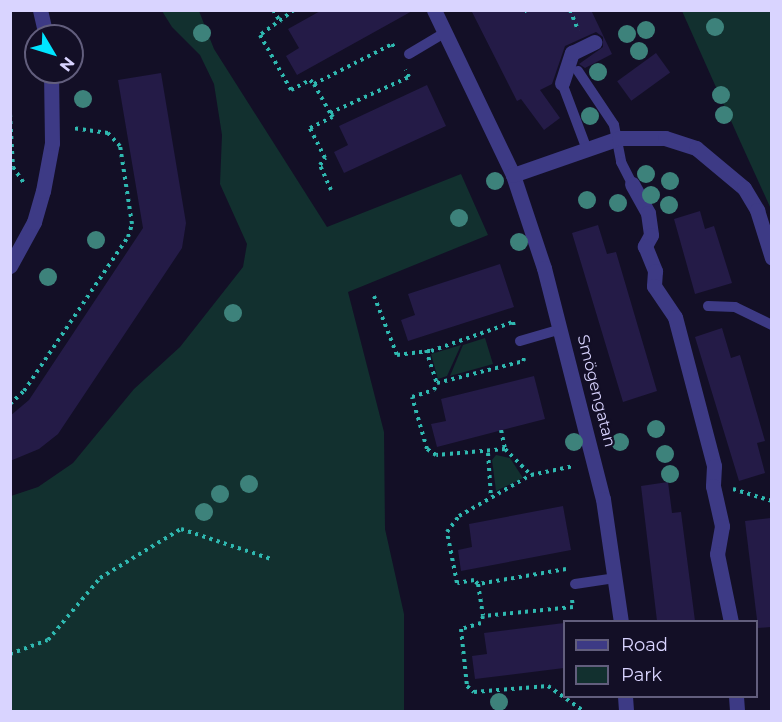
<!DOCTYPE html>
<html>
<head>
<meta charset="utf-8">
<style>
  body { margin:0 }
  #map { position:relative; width:782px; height:722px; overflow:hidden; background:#130f26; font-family:Montserrat,sans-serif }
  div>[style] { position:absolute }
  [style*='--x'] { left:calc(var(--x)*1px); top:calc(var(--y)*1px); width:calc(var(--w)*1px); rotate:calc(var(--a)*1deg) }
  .green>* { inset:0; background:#12302f }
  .building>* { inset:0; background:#241b47; transform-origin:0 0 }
  .path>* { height:4px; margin-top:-2px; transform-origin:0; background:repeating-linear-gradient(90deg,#2fb8b0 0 3px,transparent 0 7.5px) }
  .service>* { height:10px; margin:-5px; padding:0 5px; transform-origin:5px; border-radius:5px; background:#3d3a85 }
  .pedestrian>* { height:15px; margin:-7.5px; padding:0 7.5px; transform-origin:7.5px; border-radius:7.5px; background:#3d3a85 }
  .minor>* { height:15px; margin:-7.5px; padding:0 7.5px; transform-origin:7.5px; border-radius:7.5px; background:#3d3a85 }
  .trees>* { width:18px; height:18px; margin:-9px; border-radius:50%; background:#3d827b }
  span { translate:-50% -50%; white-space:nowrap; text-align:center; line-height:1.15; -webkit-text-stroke:4.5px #130f26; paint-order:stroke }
  .street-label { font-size:16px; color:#d9d4ff }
  .frame { position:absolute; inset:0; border:12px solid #d9d4ff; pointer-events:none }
  .legend { position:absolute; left:563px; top:620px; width:195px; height:78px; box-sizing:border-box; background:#130f26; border:2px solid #625e7d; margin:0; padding:8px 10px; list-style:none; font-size:18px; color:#d9d4ff }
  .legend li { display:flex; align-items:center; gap:12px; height:30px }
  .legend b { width:30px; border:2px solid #625e7d }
  .north { position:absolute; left:24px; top:24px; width:60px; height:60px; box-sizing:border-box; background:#130f26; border:2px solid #625e7d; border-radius:50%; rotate:128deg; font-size:16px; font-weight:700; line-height:24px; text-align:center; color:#d9d4ff }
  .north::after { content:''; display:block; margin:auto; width:21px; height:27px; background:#00e5ff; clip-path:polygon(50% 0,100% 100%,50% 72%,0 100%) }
</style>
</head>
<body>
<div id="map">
  <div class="green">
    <div style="clip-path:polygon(162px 11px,199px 11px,214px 49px,327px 227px,461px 174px,488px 235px,348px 292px,384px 432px,385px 529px,404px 614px,404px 711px,11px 711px,11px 496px,38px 487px,73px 463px,134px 389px,180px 347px,243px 267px,247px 244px,220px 184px,222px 135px,214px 84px,200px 55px,172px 27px)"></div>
    <div style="clip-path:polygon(682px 11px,771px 11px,771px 209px,740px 141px)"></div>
    <div style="clip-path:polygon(485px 338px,493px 364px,450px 376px,463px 345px)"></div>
    <div style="clip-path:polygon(461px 345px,447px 376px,438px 379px,431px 354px)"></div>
    <div style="clip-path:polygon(496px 455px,510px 458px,523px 478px,496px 491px,492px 460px)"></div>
  </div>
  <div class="building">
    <div style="clip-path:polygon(322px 10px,414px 10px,297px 75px,286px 56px,299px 48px,288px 29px)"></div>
    <div style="clip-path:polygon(471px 10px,591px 10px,612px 54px,585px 68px,579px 64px,603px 47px,603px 37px,596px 32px,565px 46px,552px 84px,540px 90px,560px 118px,544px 130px,521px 99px,517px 101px)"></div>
    <div style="left:656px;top:53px;width:24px;height:48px;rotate:54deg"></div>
    <div style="clip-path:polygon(161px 73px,186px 223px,182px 248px,58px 434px,39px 449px,10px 461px,10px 416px,29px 400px,143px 228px,118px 80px)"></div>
    <div style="clip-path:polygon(427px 85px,446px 126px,344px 173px,334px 152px,348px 145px,339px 126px)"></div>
    <div style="clip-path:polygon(700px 211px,705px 229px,714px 226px,732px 283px,695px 294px,674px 219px)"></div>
    <div style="clip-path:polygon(598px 225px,607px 254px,616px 252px,657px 391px,623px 402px,572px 233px)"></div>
    <div style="clip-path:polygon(500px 264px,514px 307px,408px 341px,401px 320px,415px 315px,408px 294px)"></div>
    <div style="clip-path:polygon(722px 328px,731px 358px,740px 355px,765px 441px,757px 443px,765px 473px,739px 481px,695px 337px)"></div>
    <div style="clip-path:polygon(534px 376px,545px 419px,437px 447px,431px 424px,446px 421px,441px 399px)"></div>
    <div style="clip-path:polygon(668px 482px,672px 513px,681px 512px,695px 621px,657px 621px,641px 486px)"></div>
    <div style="clip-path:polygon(563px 506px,571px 550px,461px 571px,458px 550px,472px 547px,469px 524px)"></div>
    <div style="clip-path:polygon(771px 518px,771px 627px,758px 628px,745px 521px)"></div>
    <div style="clip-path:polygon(564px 623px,564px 668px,475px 679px,472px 656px,487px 654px,484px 633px)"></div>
  </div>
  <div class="path">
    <div style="--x:273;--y:10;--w:15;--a:58"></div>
    <div style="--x:294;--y:10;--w:42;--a:143.7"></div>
    <div style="--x:260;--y:35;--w:63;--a:60.6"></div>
    <div style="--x:291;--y:90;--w:21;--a:-28"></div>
    <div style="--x:310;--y:80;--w:6;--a:45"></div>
    <div style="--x:314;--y:84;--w:88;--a:-27.1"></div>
    <div style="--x:392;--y:44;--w:4;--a:56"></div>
    <div style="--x:570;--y:10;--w:22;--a:68"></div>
    <div style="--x:524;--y:12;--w:3;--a:-45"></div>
    <div style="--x:314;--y:84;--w:33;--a:61"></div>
    <div style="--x:10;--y:114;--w:53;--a:86.8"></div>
    <div style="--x:13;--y:167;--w:22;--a:56"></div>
    <div style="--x:331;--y:190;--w:27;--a:-114"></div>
    <div style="--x:320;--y:165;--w:9;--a:-54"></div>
    <div style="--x:325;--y:158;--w:34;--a:-117"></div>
    <div style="--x:310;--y:128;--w:25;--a:-26"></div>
    <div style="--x:333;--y:117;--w:5;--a:-127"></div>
    <div style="--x:330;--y:113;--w:87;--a:-24.5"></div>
    <div style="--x:409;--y:77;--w:8;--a:-113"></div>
    <div style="--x:374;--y:296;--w:63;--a:68.7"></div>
    <div style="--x:397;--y:355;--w:34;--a:-7"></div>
    <div style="--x:431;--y:351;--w:87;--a:-19.5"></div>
    <div style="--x:513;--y:322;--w:5;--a:79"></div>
    <div style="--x:426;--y:350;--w:35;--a:72"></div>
    <div style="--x:10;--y:404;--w:19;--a:-43"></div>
    <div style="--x:24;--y:391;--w:186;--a:-56"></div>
    <div style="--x:128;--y:237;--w:14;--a:-73"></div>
    <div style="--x:132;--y:224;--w:79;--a:-98.7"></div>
    <div style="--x:120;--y:146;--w:18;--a:-133"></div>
    <div style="--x:108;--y:133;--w:36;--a:-172"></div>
    <div style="--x:501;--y:430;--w:19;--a:78"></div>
    <div style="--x:505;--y:449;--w:37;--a:45"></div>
    <div style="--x:505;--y:449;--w:69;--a:175"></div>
    <div style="--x:436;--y:455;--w:11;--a:-146"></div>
    <div style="--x:427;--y:449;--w:54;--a:-106.1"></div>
    <div style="--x:412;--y:397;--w:23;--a:-18"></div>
    <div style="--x:434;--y:390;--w:8;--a:-67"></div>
    <div style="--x:437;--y:383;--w:90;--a:-14.2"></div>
    <div style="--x:524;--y:361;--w:4;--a:-104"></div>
    <div style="--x:488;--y:453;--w:44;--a:86.1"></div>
    <div style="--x:733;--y:489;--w:41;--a:17.1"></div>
    <div style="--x:566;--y:569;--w:89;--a:170.3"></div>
    <div style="--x:478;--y:584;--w:6;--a:-135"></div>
    <div style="--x:474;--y:580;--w:17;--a:170"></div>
    <div style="--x:457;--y:583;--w:52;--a:-101.1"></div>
    <div style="--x:447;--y:532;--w:20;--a:-53"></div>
    <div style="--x:459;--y:516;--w:83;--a:-29.7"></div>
    <div style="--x:531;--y:475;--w:44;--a:-11.8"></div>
    <div style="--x:478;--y:584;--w:32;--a:81"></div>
    <div style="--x:572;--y:600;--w:7;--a:82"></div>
    <div style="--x:573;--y:607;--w:90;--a:174.3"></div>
    <div style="--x:483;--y:616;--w:7;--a:106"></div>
    <div style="--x:481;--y:623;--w:21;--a:163"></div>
    <div style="--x:461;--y:629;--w:57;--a:84"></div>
    <div style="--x:467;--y:686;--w:9;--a:41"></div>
    <div style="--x:474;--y:692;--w:74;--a:-4.6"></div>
    <div style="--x:548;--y:686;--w:45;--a:35.1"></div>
    <div style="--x:10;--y:654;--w:40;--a:-20.2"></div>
    <div style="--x:48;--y:640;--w:81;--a:-50"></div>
    <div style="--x:100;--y:578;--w:95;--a:-31.2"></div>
    <div style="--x:181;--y:529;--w:95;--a:18.4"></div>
  </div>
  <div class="service">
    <div style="--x:409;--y:54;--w:43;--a:-30.7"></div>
    <div style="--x:578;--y:71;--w:65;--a:56.3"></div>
    <div style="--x:614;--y:125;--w:38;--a:79"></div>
    <div style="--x:621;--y:162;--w:25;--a:63"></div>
    <div style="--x:562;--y:83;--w:68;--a:69.4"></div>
    <div style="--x:708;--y:306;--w:27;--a:2"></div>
    <div style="--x:735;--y:307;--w:41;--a:25.9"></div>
    <div style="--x:520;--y:341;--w:43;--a:-16.3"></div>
    <div style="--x:575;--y:584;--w:40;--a:-8.5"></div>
  </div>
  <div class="pedestrian">
    <div style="--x:562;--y:83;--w:32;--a:-72"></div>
    <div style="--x:572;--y:53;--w:25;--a:-26"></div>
    <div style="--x:632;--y:184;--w:33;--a:61"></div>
    <div style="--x:648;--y:213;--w:22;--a:82"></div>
    <div style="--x:651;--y:235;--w:13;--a:119"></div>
    <div style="--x:645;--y:246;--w:27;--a:68"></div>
    <div style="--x:655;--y:271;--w:15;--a:94"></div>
    <div style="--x:654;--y:286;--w:37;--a:56"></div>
    <div style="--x:675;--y:317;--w:154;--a:75.3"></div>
    <div style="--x:714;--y:466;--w:20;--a:93"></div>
    <div style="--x:713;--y:486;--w:41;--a:77.3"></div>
    <div style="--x:722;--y:526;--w:28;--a:100"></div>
    <div style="--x:717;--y:554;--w:69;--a:78.4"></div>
    <div style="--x:736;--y:696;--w:16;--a:86"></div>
  </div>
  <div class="minor">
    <div style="--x:40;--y:10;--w:27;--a:77"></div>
    <div style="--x:434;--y:10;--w:183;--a:64.4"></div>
    <div style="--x:513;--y:175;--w:98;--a:71.6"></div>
    <div style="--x:544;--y:268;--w:238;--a:75.7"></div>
    <div style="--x:603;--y:499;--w:124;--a:81.7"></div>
    <div style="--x:513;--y:175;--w:112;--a:-19.2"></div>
    <div style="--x:619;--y:138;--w:46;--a:0"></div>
    <div style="--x:665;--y:138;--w:33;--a:18"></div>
    <div style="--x:696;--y:148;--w:62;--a:39.8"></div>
    <div style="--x:744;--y:188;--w:26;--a:59"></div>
    <div style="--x:757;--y:210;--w:50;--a:72.6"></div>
    <div style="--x:10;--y:266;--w:50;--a:-61.4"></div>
    <div style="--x:34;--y:222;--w:32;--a:-74"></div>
    <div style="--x:43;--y:191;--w:49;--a:-79.4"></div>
    <div style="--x:52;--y:143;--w:71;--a:-90.8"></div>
    <div style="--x:625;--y:696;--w:16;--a:86"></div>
  </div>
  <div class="trees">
    <div style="left:715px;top:27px"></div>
    <div style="left:646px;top:30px"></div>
    <div style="left:202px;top:33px"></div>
    <div style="left:627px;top:34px"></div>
    <div style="left:639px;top:51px"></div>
    <div style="left:598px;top:72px"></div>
    <div style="left:721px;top:95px"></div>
    <div style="left:83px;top:99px"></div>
    <div style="left:724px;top:115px"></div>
    <div style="left:590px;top:116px"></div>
    <div style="left:646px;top:174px"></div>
    <div style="left:495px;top:181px"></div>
    <div style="left:670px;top:181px"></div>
    <div style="left:651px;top:195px"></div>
    <div style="left:587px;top:200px"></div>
    <div style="left:618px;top:203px"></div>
    <div style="left:669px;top:205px"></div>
    <div style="left:459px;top:218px"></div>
    <div style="left:96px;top:240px"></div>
    <div style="left:519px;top:242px"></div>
    <div style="left:48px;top:277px"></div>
    <div style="left:233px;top:313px"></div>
    <div style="left:656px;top:429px"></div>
    <div style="left:574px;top:442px"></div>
    <div style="left:620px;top:442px"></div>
    <div style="left:665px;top:454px"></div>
    <div style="left:670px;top:474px"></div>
    <div style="left:249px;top:484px"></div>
    <div style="left:220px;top:494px"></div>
    <div style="left:204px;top:512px"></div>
    <div style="left:499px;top:702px"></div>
  </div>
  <div class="street-label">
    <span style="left:596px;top:391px;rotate:76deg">Smögengatan</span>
  </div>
  <div class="frame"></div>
  <ul class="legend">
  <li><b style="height:8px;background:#3d3a85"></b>Road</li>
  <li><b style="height:16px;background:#12302f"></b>Park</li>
  </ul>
  <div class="north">N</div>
</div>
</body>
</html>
